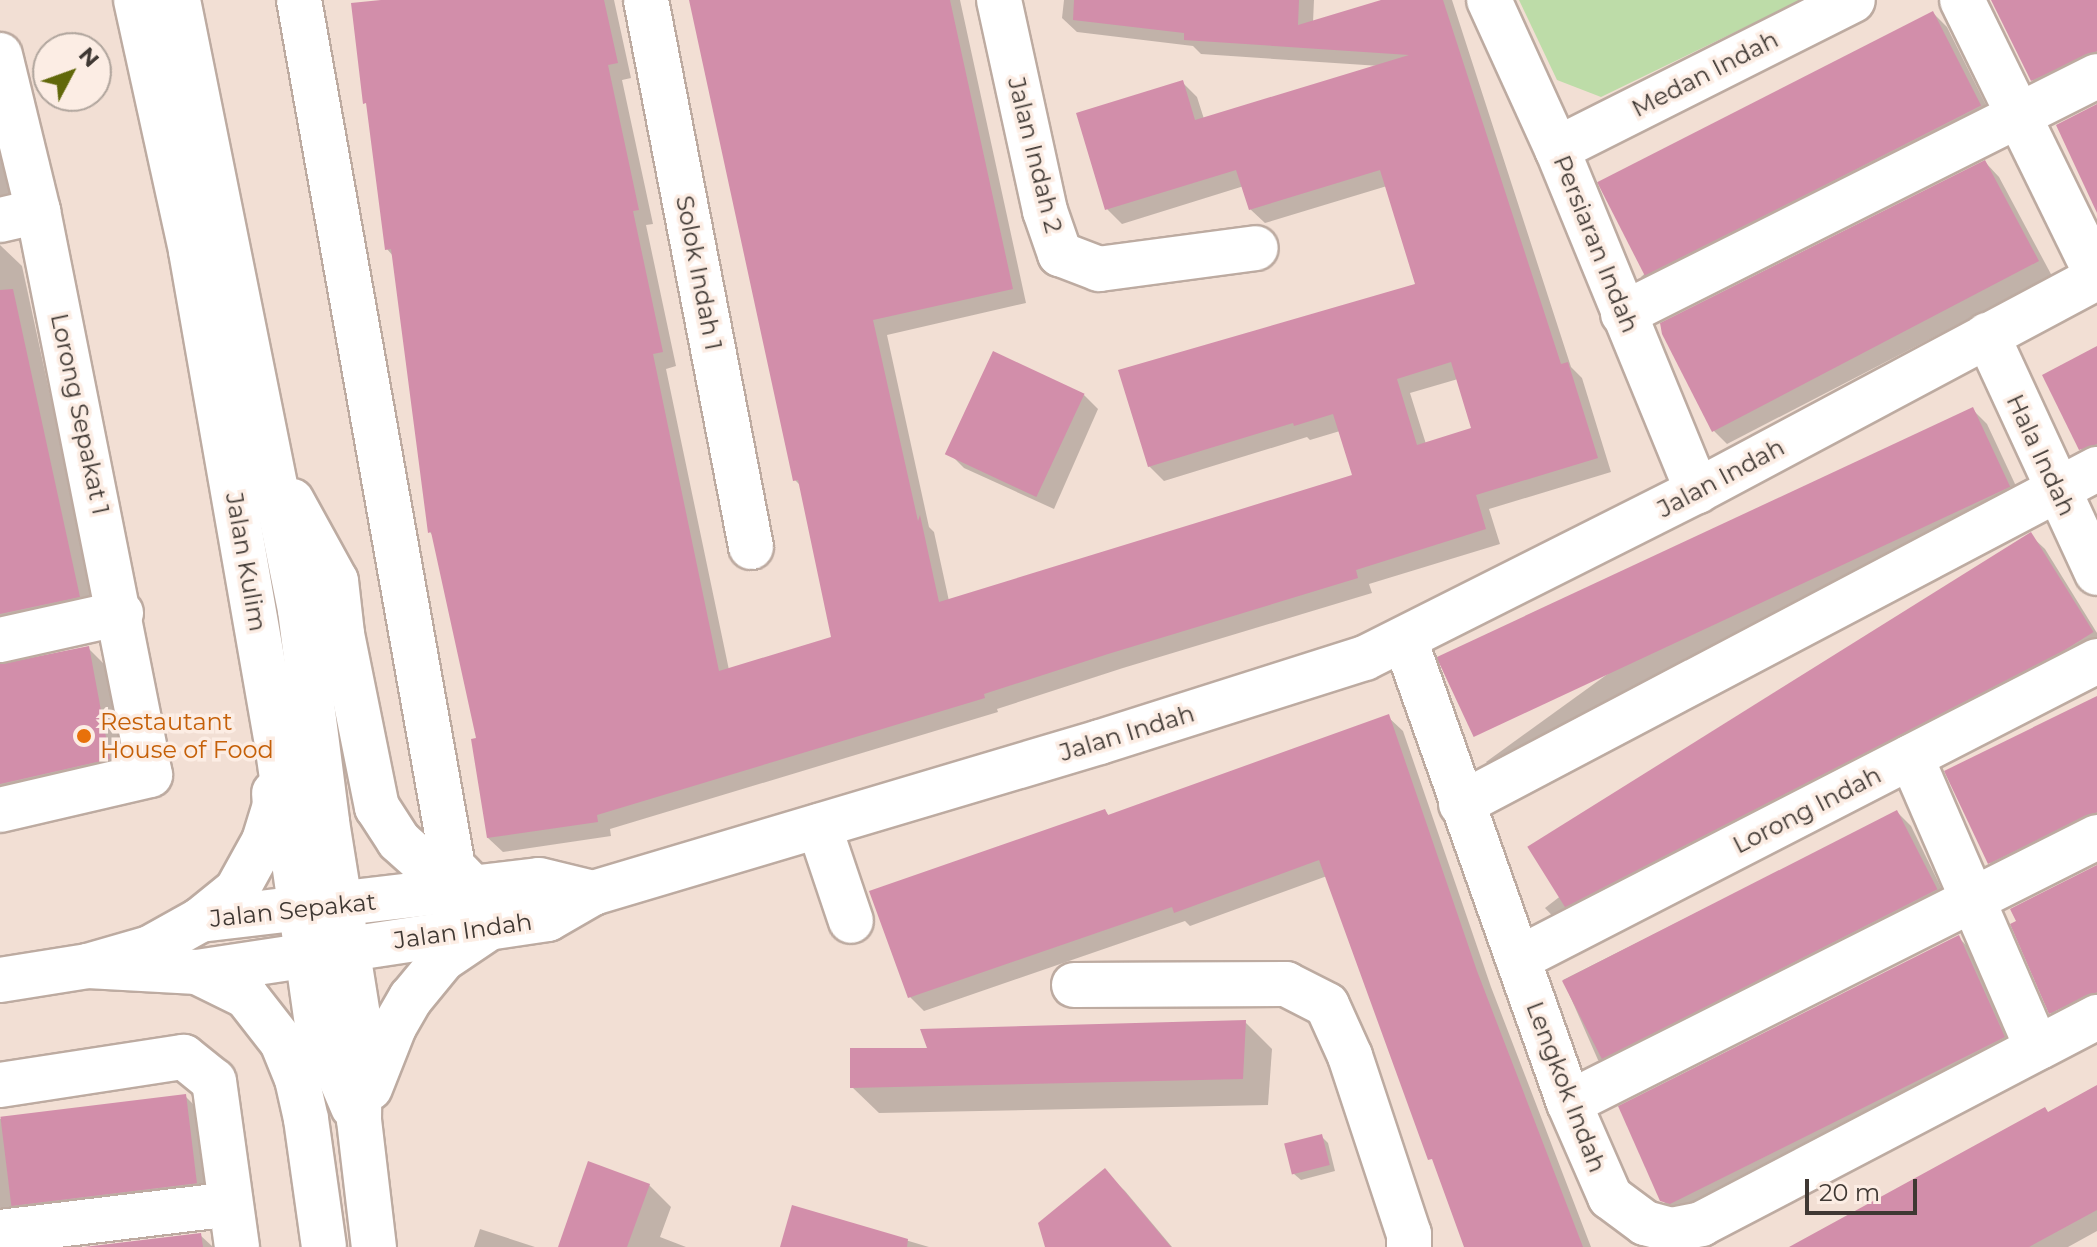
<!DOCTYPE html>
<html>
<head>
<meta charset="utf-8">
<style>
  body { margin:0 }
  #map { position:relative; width:2097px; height:1247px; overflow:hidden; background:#f2dfd4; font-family:Montserrat,sans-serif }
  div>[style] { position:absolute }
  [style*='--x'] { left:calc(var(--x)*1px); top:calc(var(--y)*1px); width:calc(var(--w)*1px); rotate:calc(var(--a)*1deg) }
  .green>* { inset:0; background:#bddca8 }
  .shadow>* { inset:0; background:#0003 }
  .building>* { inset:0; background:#d28eaa; transform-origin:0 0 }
  .roads { filter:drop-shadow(2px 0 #bdaba1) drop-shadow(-2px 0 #bdaba1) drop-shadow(0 2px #bdaba1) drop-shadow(0 -2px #bdaba1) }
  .minor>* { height:44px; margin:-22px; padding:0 22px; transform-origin:22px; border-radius:22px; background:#fff }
  .major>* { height:44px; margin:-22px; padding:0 22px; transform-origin:22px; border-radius:22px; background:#fff }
  .dots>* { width:22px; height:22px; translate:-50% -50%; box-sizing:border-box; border:4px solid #fcede4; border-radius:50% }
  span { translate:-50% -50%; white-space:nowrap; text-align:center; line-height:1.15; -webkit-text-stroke:7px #fcede4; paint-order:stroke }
  .street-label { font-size:24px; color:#3f3833 }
  .food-label { font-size:24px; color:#c56008 }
  .left { translate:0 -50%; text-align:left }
  .north { position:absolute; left:32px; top:32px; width:80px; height:80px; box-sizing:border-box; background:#fcede4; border:2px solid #b0a59d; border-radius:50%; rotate:49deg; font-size:22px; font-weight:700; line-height:32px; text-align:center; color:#3f3833 }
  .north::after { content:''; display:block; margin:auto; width:28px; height:36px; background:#61680a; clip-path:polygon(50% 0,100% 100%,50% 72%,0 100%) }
  .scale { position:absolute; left:1805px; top:1179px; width:112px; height:36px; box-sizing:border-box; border:4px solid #3f3833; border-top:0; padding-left:10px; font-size:24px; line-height:28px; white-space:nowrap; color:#3f3833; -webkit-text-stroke:6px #fcede4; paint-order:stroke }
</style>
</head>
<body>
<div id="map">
  <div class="green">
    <div style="clip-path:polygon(1519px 0,1801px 0,1601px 97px,1557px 80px)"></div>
  </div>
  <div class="shadow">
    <div style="clip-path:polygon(evenodd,399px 0,614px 0,631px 78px,622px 80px,653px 224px,646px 225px,676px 366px,666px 369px,729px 670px,834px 638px,801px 486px,795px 480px,691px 0,960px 0,1026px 303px,887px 335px,929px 527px,934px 532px,949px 601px,1354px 476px,1340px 431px,1310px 440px,1307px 437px,1164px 481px,1149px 466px,1418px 285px,1387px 186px,1265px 223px,1250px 209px,1244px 186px,1122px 224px,1107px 209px,1182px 82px,1197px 97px,1204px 119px,1380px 66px,1201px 54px,1193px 46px,1077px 32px,1062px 18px,1064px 0,1314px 0,1313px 23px,1388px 0,1452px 0,1571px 367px,1582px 378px,1611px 472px,1489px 509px,1500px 544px,1369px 584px,1372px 593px,1123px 668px,997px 709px,998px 712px,610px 829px,611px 836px,503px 852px,488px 838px,478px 740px,433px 536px,430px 532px,394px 257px,387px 249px,399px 0,1458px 379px,1474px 430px,1426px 444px,1410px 393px,1458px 379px)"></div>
    <div style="clip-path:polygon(1993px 0,2097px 0,2097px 72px,2047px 94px,2032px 80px)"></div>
    <div style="clip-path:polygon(1933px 13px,1947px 27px,1994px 121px,1655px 291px,1641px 277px)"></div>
    <div style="clip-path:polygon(0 106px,26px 211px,0 223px)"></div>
    <div style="clip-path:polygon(1985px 162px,1999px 177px,2052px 276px,1727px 444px,1713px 430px)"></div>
    <div style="clip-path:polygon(0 245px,22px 266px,98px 615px,0 643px)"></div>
    <div style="clip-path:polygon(2097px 348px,2097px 463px,2095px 463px,2081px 449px)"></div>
    <div style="clip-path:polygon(1084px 395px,1098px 409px,1054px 509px,964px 468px,950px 454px)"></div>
    <div style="clip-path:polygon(1973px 410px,1987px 424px,2023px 501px,1500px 776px,1486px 762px)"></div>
    <div style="clip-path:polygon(2030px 535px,2045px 549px,2097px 633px,2097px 651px,1559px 923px,1545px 908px)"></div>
    <div style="clip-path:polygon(88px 648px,107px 667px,128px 777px,0 813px,0 666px)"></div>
    <div style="clip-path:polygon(2097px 698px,2097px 830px,2004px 877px,1990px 863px)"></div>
    <div style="clip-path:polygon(1388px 717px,1403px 731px,1491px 987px,1591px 1247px,1466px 1247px,1327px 876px,1190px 926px,1185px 921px,924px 1011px,910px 997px,1105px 811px,1110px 817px)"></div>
    <div style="clip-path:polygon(1897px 812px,1911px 826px,1949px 904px,1612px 1074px,1598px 1060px,1563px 980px)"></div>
    <div style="clip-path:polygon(evenodd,2097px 867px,2097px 1010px,2065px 1027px,2051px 1013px,2097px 867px,2095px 992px,2055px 1013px,2055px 1009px,2095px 992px)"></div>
    <div style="clip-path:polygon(1958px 937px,1972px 951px,2018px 1051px,1677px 1215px,1662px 1200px)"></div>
    <div style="clip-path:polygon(1245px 1022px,1272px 1049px,1268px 1105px,879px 1113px,852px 1087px,929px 1050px)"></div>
    <div style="clip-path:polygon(2097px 1087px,2097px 1231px,2068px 1247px,1837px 1247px)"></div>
    <div style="clip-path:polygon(186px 1097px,203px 1114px,213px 1200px,0 1233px,0 1119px)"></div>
    <div style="clip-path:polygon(1321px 1136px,1328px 1143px,1335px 1171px,1301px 1180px,1294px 1174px)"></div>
    <div style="clip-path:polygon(1104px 1171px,1125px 1191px,1172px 1247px,1047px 1247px)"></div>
    <div style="clip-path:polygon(649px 1185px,671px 1207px,660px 1237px,686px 1247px,560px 1247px)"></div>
    <div style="clip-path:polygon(793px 1207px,929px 1247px,782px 1247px)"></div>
    <div style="clip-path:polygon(480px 1229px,535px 1247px,474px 1247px)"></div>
    <div style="clip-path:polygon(200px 1235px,213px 1247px,100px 1247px)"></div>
  </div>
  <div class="building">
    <div style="clip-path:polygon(evenodd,381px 0,604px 0,618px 63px,608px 65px,639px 210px,633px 211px,663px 352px,653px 354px,719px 671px,831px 637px,798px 480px,793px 481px,689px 0,950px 0,1013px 289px,873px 320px,918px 521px,920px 515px,939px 602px,1352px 475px,1333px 414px,1294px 426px,1293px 423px,1148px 467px,1118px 370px,1415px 284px,1380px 170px,1249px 210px,1236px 170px,1105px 210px,1076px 113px,1183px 80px,1195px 120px,1409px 55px,1184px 40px,1184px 33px,1073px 20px,1074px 0,1299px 0,1298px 25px,1381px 0,1443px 0,1561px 364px,1568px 362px,1598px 458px,1476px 495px,1486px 529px,1356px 570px,1358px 578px,1108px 654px,984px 694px,985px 698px,597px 815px,598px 822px,487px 838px,471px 739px,476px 738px,431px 532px,428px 533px,391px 249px,385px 250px,366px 103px,363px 104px,351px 3px,381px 0,1451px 362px,1471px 428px,1417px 445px,1397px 379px,1451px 362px)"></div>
    <div style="clip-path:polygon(1991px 0,2097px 0,2097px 51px,2031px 81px)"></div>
    <div style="left:1933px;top:11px;width:106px;height:377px;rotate:63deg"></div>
    <div style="clip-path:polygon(2097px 104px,2097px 213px,2056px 125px)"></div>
    <div style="clip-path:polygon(1985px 160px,2039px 261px,1712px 432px,1662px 334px,1660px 323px)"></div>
    <div style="clip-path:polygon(13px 289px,80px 597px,0 614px,0 290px)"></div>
    <div style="clip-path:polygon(2097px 346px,2097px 444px,2079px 450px,2042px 375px)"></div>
    <div style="left:993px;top:351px;width:101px;height:114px;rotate:25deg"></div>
    <div style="left:1973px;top:407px;width:88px;height:592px;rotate:65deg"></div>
    <div style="left:2031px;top:532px;width:118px;height:594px;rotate:58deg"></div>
    <div style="clip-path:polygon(89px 646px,110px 759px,0 784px,0 664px)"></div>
    <div style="clip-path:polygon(2097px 696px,2097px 812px,1988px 864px,1944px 771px)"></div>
    <div style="clip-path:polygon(1389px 714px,1477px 971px,1583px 1247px,1464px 1247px,1432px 1159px,1428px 1160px,1319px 860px,1174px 913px,1172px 907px,908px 998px,869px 891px,1105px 809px,1108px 815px)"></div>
    <div style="left:1897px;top:810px;width:89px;height:376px;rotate:63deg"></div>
    <div style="clip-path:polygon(2097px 865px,2097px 992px,2049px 1014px,2010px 924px,2016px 921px,2010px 909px)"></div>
    <div style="clip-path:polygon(1959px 935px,2005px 1037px,1670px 1204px,1660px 1201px,1618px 1106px)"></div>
    <div style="clip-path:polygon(1246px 1020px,1243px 1079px,850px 1088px,850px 1048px,927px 1048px,920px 1029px)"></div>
    <div style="clip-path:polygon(2097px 1085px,2097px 1210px,2029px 1247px,1789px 1247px,2045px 1107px,2048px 1112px)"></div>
    <div style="left:186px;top:1094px;width:90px;height:187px;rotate:83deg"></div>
    <div style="left:1322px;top:1134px;width:32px;height:39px;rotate:76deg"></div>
    <div style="clip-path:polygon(588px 1161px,650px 1184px,627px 1247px,558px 1247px)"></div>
    <div style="clip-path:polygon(1105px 1168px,1171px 1247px,1045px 1247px,1038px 1223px)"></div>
    <div style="clip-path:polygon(792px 1205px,908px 1239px,907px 1247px,780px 1247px)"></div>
    <div style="clip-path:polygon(201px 1233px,203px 1247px,84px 1247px)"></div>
  </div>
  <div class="roads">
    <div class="minor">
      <div style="--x:299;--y:0;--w:881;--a:79.93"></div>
      <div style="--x:453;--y:867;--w:30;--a:46"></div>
      <div style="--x:646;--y:0;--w:557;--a:79.13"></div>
      <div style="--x:999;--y:0;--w:216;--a:77.7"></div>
      <div style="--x:1045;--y:211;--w:46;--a:70.8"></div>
      <div style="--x:1060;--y:254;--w:42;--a:21"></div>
      <div style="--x:1099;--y:269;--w:158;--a:-7.6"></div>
      <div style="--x:1489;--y:0;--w:164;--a:65.5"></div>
      <div style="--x:1557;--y:149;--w:370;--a:67.7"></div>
      <div style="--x:1962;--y:0;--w:306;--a:63.9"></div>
      <div style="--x:0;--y:55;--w:161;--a:76.3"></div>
      <div style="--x:38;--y:211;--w:575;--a:78.77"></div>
      <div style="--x:150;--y:775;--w:154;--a:166.9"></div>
      <div style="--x:1557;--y:149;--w:331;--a:-26.7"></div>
      <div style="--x:0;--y:220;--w:39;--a:-13"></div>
      <div style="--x:1623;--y:314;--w:530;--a:-26.66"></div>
      <div style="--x:1987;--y:335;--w:262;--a:65.2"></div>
      <div style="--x:0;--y:640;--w:124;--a:-12.6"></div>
      <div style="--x:1405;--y:640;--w:491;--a:70.5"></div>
      <div style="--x:1569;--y:1103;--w:103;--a:66.4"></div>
      <div style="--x:1610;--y:1197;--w:44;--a:36.6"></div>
      <div style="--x:1645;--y:1223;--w:27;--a:15"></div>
      <div style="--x:1671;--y:1230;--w:31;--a:-11"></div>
      <div style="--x:1701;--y:1224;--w:447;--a:-27.6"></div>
      <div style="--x:1911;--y:757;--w:317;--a:66.6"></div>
      <div style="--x:1461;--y:804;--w:719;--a:-27.78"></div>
      <div style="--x:819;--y:826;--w:100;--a:71.4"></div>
      <div style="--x:1518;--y:959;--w:651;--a:-27.23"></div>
      <div style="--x:88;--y:966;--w:109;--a:3.2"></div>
      <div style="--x:197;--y:972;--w:355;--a:-8.6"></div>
      <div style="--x:548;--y:919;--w:52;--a:-30"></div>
      <div style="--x:593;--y:893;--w:529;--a:-16.59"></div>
      <div style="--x:1100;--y:742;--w:278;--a:-17.6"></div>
      <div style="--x:1365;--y:658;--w:372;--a:-26.7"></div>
      <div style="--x:1697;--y:491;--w:454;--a:-28.1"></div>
      <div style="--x:0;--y:980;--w:89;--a:-9"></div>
      <div style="--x:88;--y:966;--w:65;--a:-16.2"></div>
      <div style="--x:150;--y:948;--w:57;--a:-29.2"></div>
      <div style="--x:200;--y:920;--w:341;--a:-6.7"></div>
      <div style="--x:539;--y:880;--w:56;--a:13.5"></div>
      <div style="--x:1074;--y:985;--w:212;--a:-0.3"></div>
      <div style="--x:1286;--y:984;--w:46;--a:27.1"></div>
      <div style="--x:1327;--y:1005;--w:56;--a:65.7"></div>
      <div style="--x:1350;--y:1056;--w:188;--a:71.7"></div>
      <div style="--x:1409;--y:1234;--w:13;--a:90"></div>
      <div style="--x:0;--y:1085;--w:186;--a:-8.7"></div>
      <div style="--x:184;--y:1057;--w:38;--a:39"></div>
      <div style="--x:214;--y:1081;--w:168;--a:82.1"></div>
      <div style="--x:1569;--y:1103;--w:591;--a:-26.74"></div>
      <div style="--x:0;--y:1232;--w:232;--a:-6.9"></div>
    </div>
    <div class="major">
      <div style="--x:136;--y:0;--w:257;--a:77.6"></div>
      <div style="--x:191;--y:251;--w:492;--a:80.1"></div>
      <div style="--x:276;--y:736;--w:290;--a:81.9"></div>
      <div style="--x:317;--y:1023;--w:91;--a:66.8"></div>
      <div style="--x:178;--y:0;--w:622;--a:78.69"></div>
      <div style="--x:300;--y:610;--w:214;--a:82.7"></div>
      <div style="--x:327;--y:822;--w:208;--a:80.9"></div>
      <div style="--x:360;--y:1027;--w:93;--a:90.6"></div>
      <div style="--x:359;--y:1120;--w:128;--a:83.3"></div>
      <div style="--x:292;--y:501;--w:91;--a:61.2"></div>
      <div style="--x:336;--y:581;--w:53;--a:83.5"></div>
      <div style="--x:342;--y:634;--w:177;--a:78.6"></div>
      <div style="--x:377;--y:807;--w:40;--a:57.1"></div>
      <div style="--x:399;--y:841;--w:75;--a:41.8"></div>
      <div style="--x:200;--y:920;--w:48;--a:-39"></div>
      <div style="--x:237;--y:890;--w:56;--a:-61.1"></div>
      <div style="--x:264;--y:841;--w:37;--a:-73"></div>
      <div style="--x:275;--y:806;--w:13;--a:-94"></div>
      <div style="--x:197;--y:972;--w:55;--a:26.1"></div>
      <div style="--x:246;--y:996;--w:58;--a:52"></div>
      <div style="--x:282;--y:1042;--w:40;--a:68"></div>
      <div style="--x:297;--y:1079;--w:41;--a:77.3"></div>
      <div style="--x:306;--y:1119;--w:129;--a:82"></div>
      <div style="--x:370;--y:1088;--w:66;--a:-68.5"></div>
      <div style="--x:394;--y:1027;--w:34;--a:-60"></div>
      <div style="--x:411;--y:998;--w:50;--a:-50.6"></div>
      <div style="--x:443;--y:959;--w:55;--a:-34"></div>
    </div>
  </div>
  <div class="dots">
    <div style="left:84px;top:736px;background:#e8710a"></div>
  </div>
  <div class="street-label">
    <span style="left:1705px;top:74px;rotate:-27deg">Medan Indah</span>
    <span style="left:1035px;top:155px;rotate:76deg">Jalan Indah 2</span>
    <span style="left:1596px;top:244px;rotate:68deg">Persiaran Indah</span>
    <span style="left:699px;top:273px;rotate:79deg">Solok Indah 1</span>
    <span style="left:80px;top:414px;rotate:78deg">Lorong Sepakat 1</span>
    <span style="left:2041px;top:455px;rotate:65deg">Hala Indah</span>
    <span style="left:1721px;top:478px;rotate:-28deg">Jalan Indah</span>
    <span style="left:246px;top:562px;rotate:80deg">Jalan Kulim</span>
    <span style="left:1127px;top:733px;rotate:-17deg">Jalan Indah</span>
    <span style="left:1807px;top:810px;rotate:-27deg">Lorong Indah</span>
    <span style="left:293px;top:910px;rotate:-6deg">Jalan Sepakat</span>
    <span style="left:463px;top:931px;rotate:-8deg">Jalan Indah</span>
    <span style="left:1566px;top:1087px;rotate:69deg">Lengkok Indah</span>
  </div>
  <div class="food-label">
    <span class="left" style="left:100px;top:736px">Restautant<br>House of Food</span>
  </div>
  <div class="north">N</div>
  <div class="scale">20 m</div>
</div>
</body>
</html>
